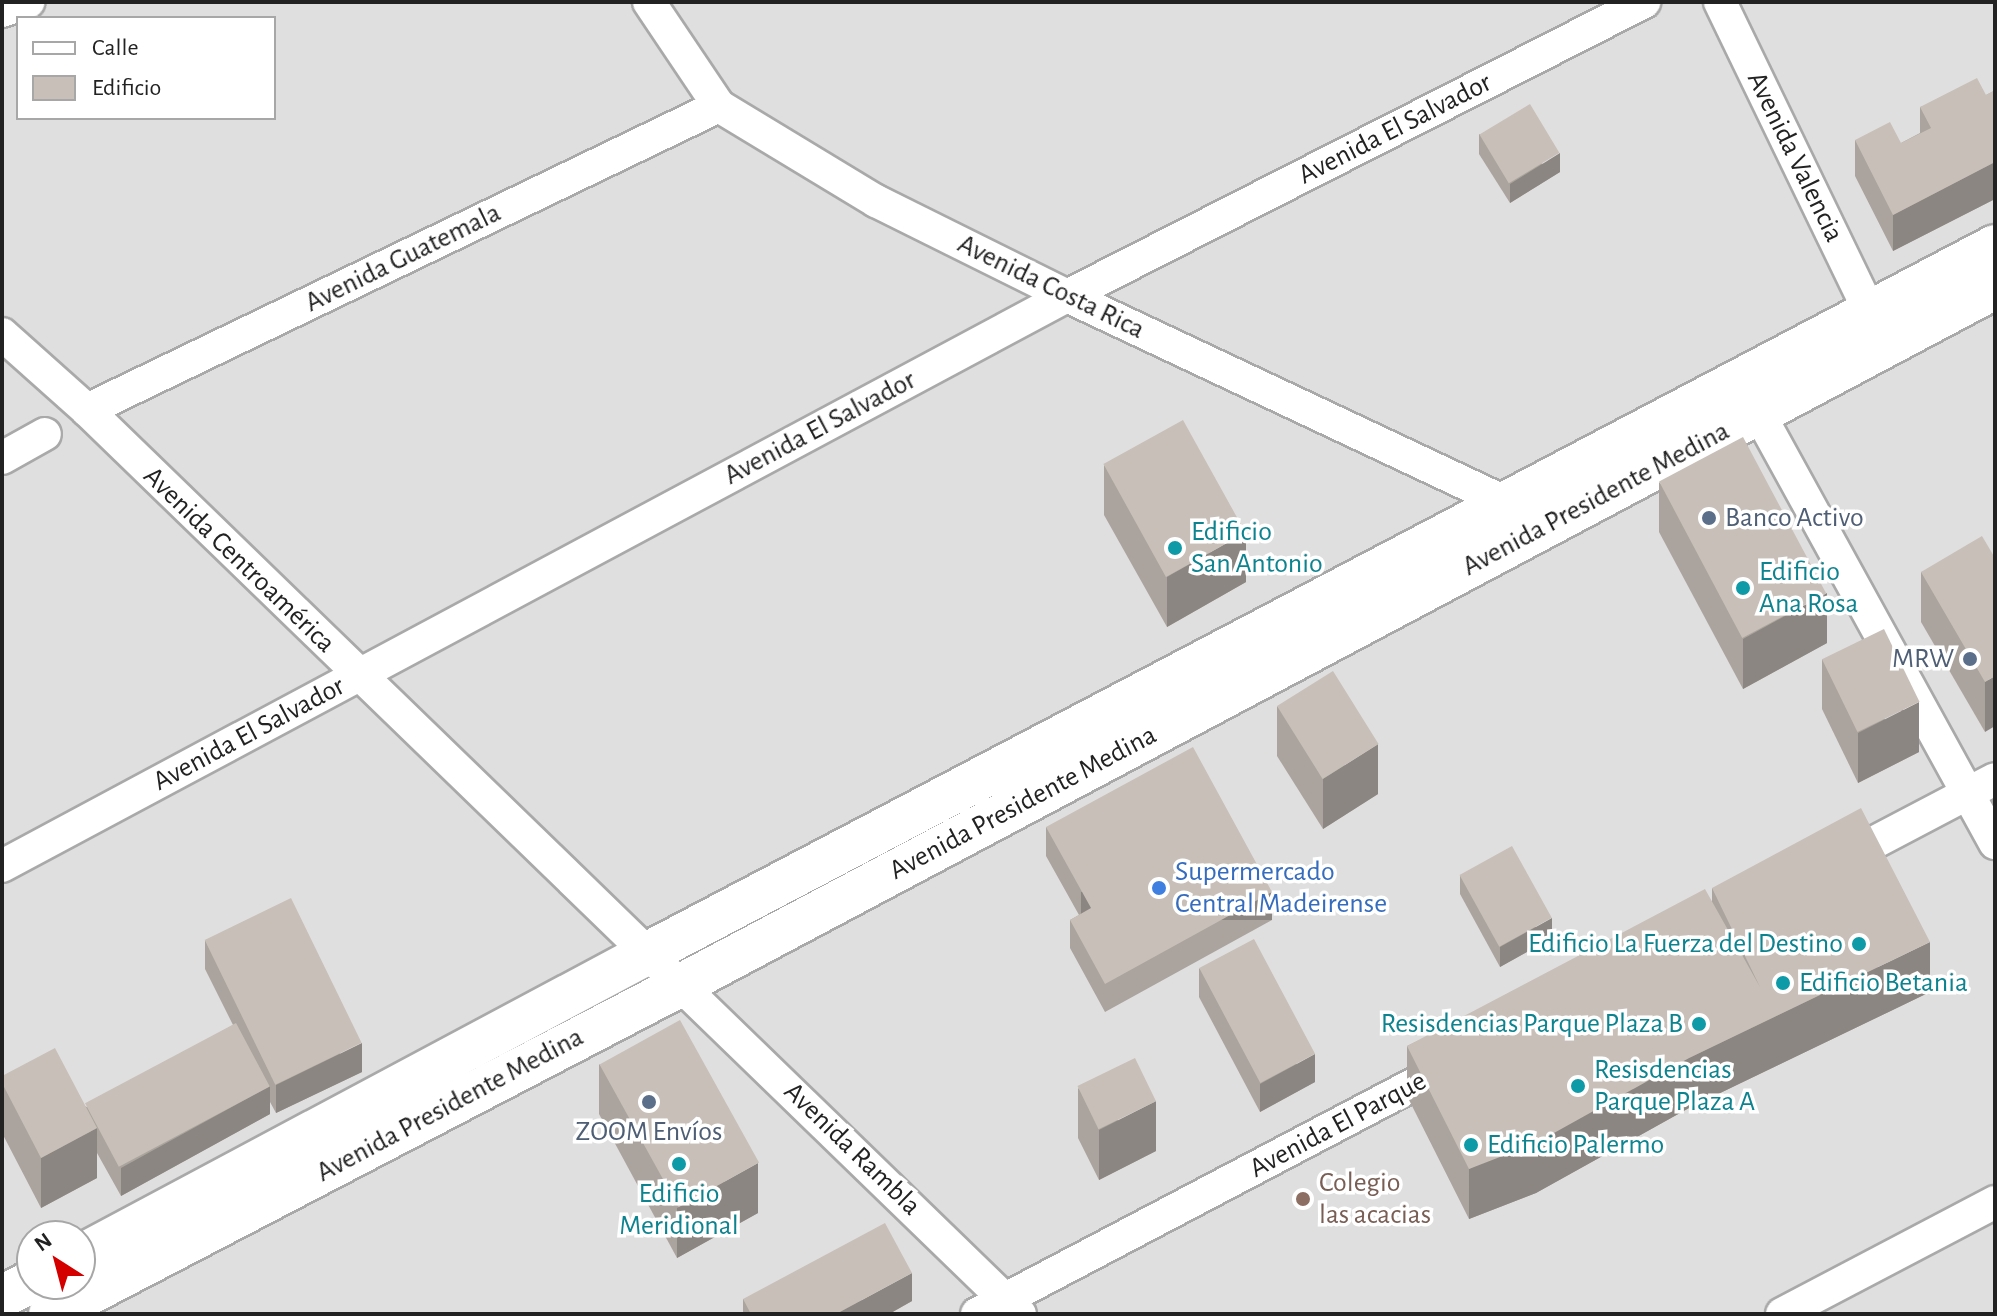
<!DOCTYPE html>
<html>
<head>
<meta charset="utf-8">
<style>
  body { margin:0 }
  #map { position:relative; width:1997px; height:1316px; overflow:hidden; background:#f2efe9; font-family:"Alegreya Sans",sans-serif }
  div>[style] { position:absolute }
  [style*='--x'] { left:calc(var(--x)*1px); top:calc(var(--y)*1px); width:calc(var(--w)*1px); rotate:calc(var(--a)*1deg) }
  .residential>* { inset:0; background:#e0dfdf }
  .roads { filter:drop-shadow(2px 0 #a9a9a9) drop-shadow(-2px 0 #a9a9a9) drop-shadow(0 2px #a9a9a9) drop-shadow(0 -2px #a9a9a9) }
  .minor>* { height:32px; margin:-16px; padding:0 16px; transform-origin:16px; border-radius:16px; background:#fff }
  .tertiary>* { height:42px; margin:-21px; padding:0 21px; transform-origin:21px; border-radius:21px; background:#fff }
  .wall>* { inset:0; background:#aba49e }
  .shaded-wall>* { inset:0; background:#8b8681; transform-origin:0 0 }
  .building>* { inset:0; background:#c7bfb8; transform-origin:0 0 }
  .dots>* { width:22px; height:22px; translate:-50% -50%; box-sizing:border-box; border:4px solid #fff; border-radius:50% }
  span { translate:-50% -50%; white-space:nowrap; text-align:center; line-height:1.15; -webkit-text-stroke:7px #fff; paint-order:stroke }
  .street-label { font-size:28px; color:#222 }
  .service-label { font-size:28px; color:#4e5e75 }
  .left { translate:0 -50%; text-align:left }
  .right { translate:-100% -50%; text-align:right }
  .culture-label { font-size:28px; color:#0d838f }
  .shop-label { font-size:28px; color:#366cbe }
  .education-label { font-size:28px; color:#785e54 }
  .frame { position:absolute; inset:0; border:4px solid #222; pointer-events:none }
  .legend { position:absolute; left:16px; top:16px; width:260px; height:104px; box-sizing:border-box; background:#fff; border:2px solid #a7a7a7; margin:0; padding:10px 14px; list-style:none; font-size:24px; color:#222 }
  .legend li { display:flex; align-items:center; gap:16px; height:40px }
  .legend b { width:40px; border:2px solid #a7a7a7 }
  .north { position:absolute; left:16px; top:1220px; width:80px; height:80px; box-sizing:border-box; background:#fff; border:2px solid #a7a7a7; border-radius:50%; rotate:324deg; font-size:22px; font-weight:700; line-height:32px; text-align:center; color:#222 }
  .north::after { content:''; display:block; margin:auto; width:28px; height:36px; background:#d40000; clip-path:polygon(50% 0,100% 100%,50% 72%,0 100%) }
</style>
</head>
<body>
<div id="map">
  <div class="residential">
    <div style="clip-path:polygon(evenodd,2px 2px,1995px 2px,1995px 1314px,2px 1314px,2px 2px,18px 18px,274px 18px,274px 118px,18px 118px,18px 18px,2px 2px,32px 1236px,80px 1236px,80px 1284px,32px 1284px,32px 1236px)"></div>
  </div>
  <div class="roads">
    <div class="minor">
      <div style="--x:649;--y:2;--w:125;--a:56.1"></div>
      <div style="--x:719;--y:106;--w:184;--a:31.2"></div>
      <div style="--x:876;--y:201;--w:213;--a:26.4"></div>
      <div style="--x:1067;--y:296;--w:485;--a:25.2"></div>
      <div style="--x:1720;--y:2;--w:344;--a:64.2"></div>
      <div style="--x:2;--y:11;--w:28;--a:-19"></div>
      <div style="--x:2;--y:334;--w:114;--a:41.8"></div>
      <div style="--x:87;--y:410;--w:1299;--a:44.1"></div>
      <div style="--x:87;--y:410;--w:701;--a:-25.69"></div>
      <div style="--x:1758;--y:412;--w:492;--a:61.2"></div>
      <div style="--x:2;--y:458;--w:49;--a:-29.2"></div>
      <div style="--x:1839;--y:861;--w:176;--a:-27.7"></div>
      <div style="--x:2;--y:866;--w:1208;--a:-28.16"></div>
      <div style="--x:1067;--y:296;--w:648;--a:-27"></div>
      <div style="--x:977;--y:1314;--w:526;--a:-27.73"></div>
      <div style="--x:1782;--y:1314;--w:241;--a:-27.7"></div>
    </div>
    <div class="tertiary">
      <div style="--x:80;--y:1256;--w:644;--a:-28.08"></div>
      <div style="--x:648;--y:953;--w:1521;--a:-27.69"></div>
      <div style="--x:2;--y:1297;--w:34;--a:-28"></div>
      <div style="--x:50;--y:1314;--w:714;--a:-27.53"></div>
      <div style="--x:683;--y:984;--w:1485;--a:-27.95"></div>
    </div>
  </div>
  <div class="wall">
    <div style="clip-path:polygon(1995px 68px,1995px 199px,1893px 251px,1855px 176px,1855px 140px,1901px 143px,1920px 133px,1920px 107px,1986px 95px,1994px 91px)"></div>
    <div style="clip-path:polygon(1479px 134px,1560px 172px,1510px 203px,1479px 154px)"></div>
    <div style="clip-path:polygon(1104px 465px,1246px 582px,1167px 627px,1104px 515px)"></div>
    <div style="clip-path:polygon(1659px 482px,1827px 643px,1743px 689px,1659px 532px)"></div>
    <div style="clip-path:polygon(1995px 558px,1985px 732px,1921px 622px,1921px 572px)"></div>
    <div style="clip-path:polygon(1822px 659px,1919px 752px,1858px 783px,1822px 709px)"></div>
    <div style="clip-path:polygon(1277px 706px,1378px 794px,1323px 829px,1277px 756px)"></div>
    <div style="clip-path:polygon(1046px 827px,1272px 920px,1105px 1012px,1070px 948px,1070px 920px,1079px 915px,1046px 856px)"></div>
    <div style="clip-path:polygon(1460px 875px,1552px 938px,1500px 967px,1460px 894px)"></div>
    <div style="clip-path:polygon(1712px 888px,1930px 992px,1689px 1108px,1536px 1193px,1469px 1219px,1407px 1096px,1407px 1046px,1712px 901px)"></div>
    <div style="clip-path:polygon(205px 940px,362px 1072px,276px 1113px,270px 1102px,270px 1114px,121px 1196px,97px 1153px,97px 1178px,41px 1208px,2px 1133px,2px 1076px,87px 1107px,233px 1025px,205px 969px)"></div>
    <div style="clip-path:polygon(1199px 968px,1315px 1082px,1260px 1112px,1199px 997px)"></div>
    <div style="clip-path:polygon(599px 1064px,758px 1213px,677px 1258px,599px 1114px)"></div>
    <div style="clip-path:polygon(1078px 1088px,1156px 1151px,1099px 1180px,1078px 1138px)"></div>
    <div style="clip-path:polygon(743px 1299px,912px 1301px,889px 1314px,743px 1314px)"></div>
  </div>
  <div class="shaded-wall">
    <div style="clip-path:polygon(1560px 153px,1560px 172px,1510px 203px,1510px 184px)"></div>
    <div style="clip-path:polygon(1995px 162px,1995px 199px,1893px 251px,1893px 215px)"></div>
    <div style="clip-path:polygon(1246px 532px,1246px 582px,1167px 627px,1167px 577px)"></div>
    <div style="clip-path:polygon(1827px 593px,1827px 643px,1743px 689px,1743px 639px)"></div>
    <div style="clip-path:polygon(1995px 676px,1995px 726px,1985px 732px,1985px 682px)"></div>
    <div style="clip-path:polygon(1919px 702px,1919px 752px,1858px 783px,1858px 733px)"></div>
    <div style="clip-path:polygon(1378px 744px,1378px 794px,1323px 829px,1323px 779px)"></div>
    <div style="left:1272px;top:892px;width:28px;height:191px;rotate:90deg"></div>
    <div style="clip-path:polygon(1552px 918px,1552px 938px,1500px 967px,1500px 947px)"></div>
    <div style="clip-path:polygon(1930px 942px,1930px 992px,1689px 1108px,1536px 1193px,1469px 1219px,1469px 1169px,1689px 1058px)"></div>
    <div style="clip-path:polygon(362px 1043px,362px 1072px,276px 1113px,276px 1085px)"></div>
    <div style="clip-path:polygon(1315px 1054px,1315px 1082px,1260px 1112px,1260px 1084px)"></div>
    <div style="clip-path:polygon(270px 1086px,270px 1114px,121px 1196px,121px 1168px)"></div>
    <div style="clip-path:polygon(1156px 1101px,1156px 1151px,1099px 1180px,1099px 1130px)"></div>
    <div style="clip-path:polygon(97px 1128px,97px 1178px,41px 1208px,41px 1158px)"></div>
    <div style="clip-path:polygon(758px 1163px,758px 1213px,677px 1258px,677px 1208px)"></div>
    <div style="clip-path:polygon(912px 1273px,912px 1301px,889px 1314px,836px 1314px)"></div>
  </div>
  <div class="building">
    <div style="clip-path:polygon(1977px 78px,1986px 95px,1995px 90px,1995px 162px,1893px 215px,1855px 140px,1890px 122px,1901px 143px,1931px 128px,1920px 107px)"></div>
    <div style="left:1530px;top:104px;width:57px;height:59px;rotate:59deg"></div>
    <div style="left:1183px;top:420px;width:129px;height:91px;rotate:61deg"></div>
    <div style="left:1743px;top:437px;width:177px;height:95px;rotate:62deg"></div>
    <div style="clip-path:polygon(1982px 536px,1995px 558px,1995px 676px,1985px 682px,1921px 572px)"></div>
    <div style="left:1884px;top:629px;width:81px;height:69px;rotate:64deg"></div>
    <div style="left:1333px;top:671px;width:86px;height:66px;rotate:58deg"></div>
    <div style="clip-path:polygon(1193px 747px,1272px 892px,1105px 984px,1070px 920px,1091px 908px,1046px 827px)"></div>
    <div style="clip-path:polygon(1861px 808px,1930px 942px,1689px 1058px,1536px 1143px,1469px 1169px,1407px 1046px,1705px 889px,1760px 987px,1712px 888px)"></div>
    <div style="left:1512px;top:846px;width:82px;height:60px;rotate:61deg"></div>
    <div style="left:291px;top:898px;width:161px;height:96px;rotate:64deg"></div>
    <div style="left:1254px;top:939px;width:130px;height:62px;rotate:62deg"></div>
    <div style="left:680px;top:1020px;width:163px;height:92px;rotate:61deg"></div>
    <div style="left:236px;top:1023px;width:72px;height:171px;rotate:62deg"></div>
    <div style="clip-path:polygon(55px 1048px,97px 1128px,41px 1158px,2px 1083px,2px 1076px)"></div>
    <div style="left:1135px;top:1058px;width:48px;height:64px;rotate:64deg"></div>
    <div style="clip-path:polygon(885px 1223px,912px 1273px,836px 1314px,751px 1314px,743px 1299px)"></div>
  </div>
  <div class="dots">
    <div style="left:1709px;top:518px;background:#5c6f8a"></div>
    <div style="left:1175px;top:548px;background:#0f9aa8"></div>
    <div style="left:1743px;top:588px;background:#0f9aa8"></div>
    <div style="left:1970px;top:659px;background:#5c6f8a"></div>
    <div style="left:1159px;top:888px;background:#3f7fe0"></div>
    <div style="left:1859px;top:944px;background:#0f9aa8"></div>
    <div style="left:1783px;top:983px;background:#0f9aa8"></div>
    <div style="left:1699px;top:1024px;background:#0f9aa8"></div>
    <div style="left:1578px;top:1086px;background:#0f9aa8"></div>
    <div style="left:649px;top:1102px;background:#5c6f8a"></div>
    <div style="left:1471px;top:1145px;background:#0f9aa8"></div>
    <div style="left:679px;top:1164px;background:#0f9aa8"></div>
    <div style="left:1303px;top:1199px;background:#8d6e63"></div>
  </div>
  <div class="street-label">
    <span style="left:1395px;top:129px;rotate:-27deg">Avenida El Salvador</span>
    <span style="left:1795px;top:157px;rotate:64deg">Avenida Valencia</span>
    <span style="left:403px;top:258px;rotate:-26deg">Avenida Guatemala</span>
    <span style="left:1051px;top:287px;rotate:26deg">Avenida Costa Rica</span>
    <span style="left:820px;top:428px;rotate:-28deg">Avenida El Salvador</span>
    <span style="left:1596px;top:499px;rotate:-28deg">Avenida Presidente Medina</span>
    <span style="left:239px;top:560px;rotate:44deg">Avenida Centroamérica</span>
    <span style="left:249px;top:734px;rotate:-28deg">Avenida El Salvador</span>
    <span style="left:1023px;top:803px;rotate:-28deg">Avenida Presidente Medina</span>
    <span style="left:450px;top:1105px;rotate:-28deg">Avenida Presidente Medina</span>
    <span style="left:1338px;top:1125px;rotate:-28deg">Avenida El Parque</span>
    <span style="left:852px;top:1149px;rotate:44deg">Avenida Rambla</span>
  </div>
  <div class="service-label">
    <span class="left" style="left:1725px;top:518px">Banco Activo</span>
    <span class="right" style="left:1954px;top:659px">MRW</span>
    <span style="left:649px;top:1132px">ZOOM Envíos</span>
  </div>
  <div class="culture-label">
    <span class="left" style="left:1191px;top:548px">Edificio<br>San Antonio</span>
    <span class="left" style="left:1759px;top:588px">Edificio<br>Ana Rosa</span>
    <span class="right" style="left:1843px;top:944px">Edificio La Fuerza del Destino</span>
    <span class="left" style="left:1799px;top:983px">Edificio Betania</span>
    <span class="right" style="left:1683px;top:1024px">Resisdencias Parque Plaza B</span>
    <span class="left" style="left:1594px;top:1086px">Resisdencias<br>Parque Plaza A</span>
    <span class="left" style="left:1487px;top:1145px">Edificio Palermo</span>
    <span style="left:679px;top:1210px">Edificio<br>Meridional</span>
  </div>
  <div class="shop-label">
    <span class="left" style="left:1175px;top:888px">Supermercado<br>Central Madeirense</span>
  </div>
  <div class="education-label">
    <span class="left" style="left:1319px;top:1199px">Colegio<br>las acacias</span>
  </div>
  <div class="frame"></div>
  <ul class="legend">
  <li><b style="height:10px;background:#fff"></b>Calle</li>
  <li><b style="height:22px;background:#c7bfb8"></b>Edificio</li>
  </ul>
  <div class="north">N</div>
</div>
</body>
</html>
